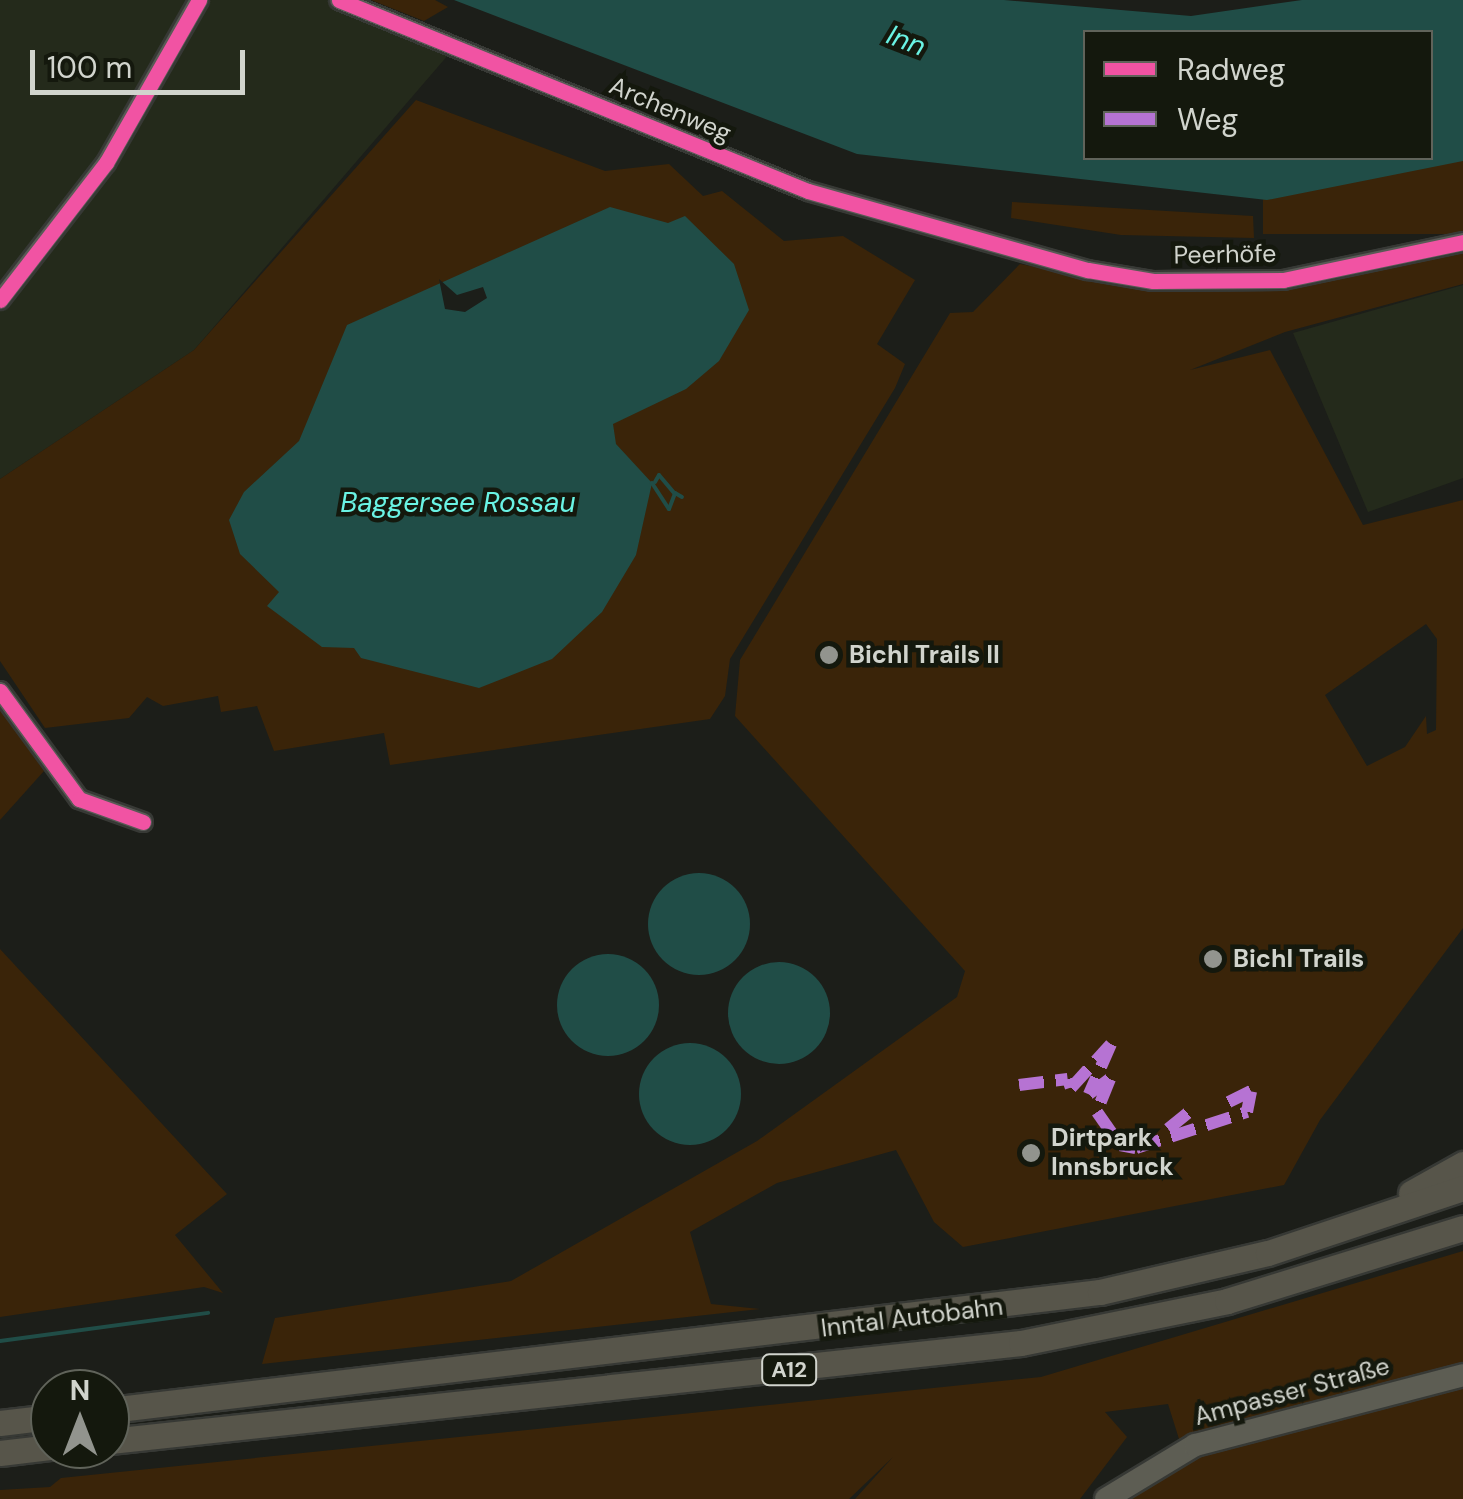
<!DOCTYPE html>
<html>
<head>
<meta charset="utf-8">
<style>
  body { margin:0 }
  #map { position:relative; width:1463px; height:1499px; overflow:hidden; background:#1c1e19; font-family:"DM Sans",sans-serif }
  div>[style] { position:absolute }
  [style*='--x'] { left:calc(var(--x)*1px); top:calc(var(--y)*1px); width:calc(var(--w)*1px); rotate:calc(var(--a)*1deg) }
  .built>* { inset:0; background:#242a1b }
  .green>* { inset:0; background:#3a2409; transform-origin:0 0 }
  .water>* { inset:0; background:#204d47 }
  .round { border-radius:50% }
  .pier>* { inset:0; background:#1c1e19 }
  .stream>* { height:4px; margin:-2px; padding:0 2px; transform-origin:2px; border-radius:2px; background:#204d47 }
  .roads { filter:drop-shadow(2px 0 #373935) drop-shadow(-2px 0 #373935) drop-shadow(0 2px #373935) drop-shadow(0 -2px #373935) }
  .minor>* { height:18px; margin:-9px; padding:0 9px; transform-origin:9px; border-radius:9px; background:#585a55 }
  .major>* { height:22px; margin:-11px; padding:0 11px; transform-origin:11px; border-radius:11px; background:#5d5d53 }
  .highway>* { height:25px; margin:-12.5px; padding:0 12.5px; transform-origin:12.5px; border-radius:12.5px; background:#57554a }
  .quiet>* { height:12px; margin-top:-6px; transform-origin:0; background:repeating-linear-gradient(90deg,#b673d3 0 25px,transparent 0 37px) }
  .cycleway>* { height:15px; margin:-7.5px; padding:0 7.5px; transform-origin:7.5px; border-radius:7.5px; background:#f153a3 }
  .dots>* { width:28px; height:28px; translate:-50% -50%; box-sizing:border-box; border:5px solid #14180d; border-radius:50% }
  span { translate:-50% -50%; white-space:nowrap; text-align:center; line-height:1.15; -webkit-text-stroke:9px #14180d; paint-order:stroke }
  .shield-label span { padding:2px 8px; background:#14180d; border:2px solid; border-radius:8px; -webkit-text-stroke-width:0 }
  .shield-label { font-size:22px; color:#d1d4cd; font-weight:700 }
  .street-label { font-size:25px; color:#d1d4cd }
  .poi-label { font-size:25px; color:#d1d4cd; font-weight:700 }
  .left { translate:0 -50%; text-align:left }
  .water-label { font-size:28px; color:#6af3e4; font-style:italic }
  .legend { position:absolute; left:1083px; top:30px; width:350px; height:130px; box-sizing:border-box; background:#14180d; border:2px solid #60635a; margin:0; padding:12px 18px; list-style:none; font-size:30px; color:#d1d4cd }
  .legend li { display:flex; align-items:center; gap:20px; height:50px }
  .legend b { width:50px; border:2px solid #60635a }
  .north { position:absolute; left:30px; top:1369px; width:100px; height:100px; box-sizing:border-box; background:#14180d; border:2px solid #60635a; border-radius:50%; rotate:0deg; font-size:28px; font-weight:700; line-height:40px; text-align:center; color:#d1d4cd }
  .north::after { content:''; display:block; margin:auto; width:35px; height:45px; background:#92948e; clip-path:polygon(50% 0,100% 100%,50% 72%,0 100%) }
  .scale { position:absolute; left:30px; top:50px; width:215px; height:45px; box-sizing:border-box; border:5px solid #d1d4cd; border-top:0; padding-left:12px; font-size:30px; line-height:35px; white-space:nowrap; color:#d1d4cd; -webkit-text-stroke:8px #14180d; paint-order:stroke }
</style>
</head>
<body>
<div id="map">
  <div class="built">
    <div style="clip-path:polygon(0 0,339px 0,455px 47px,194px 350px,0 479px)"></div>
    <div style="clip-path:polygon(1463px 285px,1463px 478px,1368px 512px,1293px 333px)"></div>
  </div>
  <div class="green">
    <div style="clip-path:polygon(371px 0,435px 0,448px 7px,424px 21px)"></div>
    <div style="clip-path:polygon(416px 100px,605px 171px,669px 164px,703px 196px,722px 191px,784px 241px,843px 236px,915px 280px,877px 344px,905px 364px,895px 388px,730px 659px,725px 696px,710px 719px,390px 765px,384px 733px,274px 751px,257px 706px,221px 712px,218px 696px,163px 706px,147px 697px,129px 718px,45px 728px,0 661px,0 479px,194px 350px)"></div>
    <div style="left:1463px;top:161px;width:73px;height:200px;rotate:90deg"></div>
    <div style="clip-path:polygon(1012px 202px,1253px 216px,1254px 238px,1121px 235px,1011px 218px)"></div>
    <div style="clip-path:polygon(evenodd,1463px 249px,1463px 284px,1285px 332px,1190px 370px,1270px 350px,1363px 525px,1463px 500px,1463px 928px,1320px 1120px,1284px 1185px,963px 1247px,934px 1222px,896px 1150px,777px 1183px,690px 1232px,711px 1304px,760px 1309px,262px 1364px,275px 1318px,511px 1281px,757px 1141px,957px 997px,965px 971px,735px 716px,740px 660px,950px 313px,973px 312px,1020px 264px,1153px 288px,1463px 249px,1426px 624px,1437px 639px,1436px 730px,1427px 734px,1426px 716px,1405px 747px,1367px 766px,1325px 695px,1426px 624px)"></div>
    <div style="clip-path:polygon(0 708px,44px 771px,0 820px)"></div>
    <div style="clip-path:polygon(0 949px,227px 1194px,175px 1235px,223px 1293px,204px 1287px,0 1317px)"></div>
    <div style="clip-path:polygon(1463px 1251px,1463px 1499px,1121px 1499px,1185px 1458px,1168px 1404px,1105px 1412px,1127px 1437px,1080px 1499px,855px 1499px,893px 1457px,849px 1499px,0 1499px,0 1490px,50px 1487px,61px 1478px,1041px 1377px)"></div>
  </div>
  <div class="water">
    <div style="clip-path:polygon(evenodd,454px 0,1004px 0,1191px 16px,1302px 0,1463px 0,1463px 161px,1267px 200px,857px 154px,454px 0,1086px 32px,1430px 32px,1430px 158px,1086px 158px,1086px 32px)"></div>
    <div style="clip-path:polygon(610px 207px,668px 223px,685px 216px,734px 264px,749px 310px,719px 361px,686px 389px,613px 424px,616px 444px,652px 483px,636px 555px,602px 612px,552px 659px,479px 688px,361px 658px,354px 648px,322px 647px,267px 606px,279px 592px,240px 554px,229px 520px,244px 492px,299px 441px,347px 325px)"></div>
    <div class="round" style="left:648px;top:873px;width:102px;height:102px"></div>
    <div class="round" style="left:557px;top:954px;width:102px;height:102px"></div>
    <div class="round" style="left:728px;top:962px;width:102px;height:102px"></div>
    <div class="round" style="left:639px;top:1043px;width:102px;height:102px"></div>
  </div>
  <div class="pier">
    <div style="clip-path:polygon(439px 279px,457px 295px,483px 287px,487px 298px,465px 312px,445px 309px)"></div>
  </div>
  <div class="stream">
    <div style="--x:655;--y:482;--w:8;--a:-60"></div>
    <div style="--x:659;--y:475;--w:25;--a:50"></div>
    <div style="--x:652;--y:483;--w:31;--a:57"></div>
    <div style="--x:669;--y:509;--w:17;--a:-69"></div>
    <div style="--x:675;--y:493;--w:8;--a:30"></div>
    <div style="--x:0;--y:1341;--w:210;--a:-7.7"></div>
  </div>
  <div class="roads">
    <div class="minor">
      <div style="--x:339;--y:0;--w:506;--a:22.16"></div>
      <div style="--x:808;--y:191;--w:291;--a:15.8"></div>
      <div style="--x:1088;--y:270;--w:66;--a:9.6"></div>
      <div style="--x:1153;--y:281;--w:130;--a:-0.4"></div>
      <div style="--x:1283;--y:280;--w:184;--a:-11.9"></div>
      <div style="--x:0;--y:300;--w:173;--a:-52.3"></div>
      <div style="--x:106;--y:163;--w:188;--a:-60.3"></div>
      <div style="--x:0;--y:691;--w:134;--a:53.8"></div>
      <div style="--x:79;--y:799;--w:68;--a:19.8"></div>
    </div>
    <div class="major">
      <div style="--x:1106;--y:1499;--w:104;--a:-31.2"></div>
      <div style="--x:1195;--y:1445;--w:277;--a:-14.6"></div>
    </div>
    <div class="highway">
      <div style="--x:1411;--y:1193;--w:60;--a:-29.1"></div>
      <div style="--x:110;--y:1410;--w:997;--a:-6.8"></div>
      <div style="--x:1100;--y:1292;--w:172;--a:-13.1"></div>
      <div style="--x:1268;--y:1253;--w:206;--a:-18.4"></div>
      <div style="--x:0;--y:1423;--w:50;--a:-6.8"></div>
      <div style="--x:110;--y:1441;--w:916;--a:-6.14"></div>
      <div style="--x:1021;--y:1343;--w:210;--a:-11.5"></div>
      <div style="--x:1227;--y:1301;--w:247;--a:-17.2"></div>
      <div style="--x:0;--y:1453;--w:50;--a:-6.8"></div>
    </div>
  </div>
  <div class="quiet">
    <div style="--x:1019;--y:1085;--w:49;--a:-7"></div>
    <div style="--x:1068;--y:1079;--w:9;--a:72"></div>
    <div style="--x:1071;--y:1088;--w:59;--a:-47.7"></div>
    <div style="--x:1111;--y:1044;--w:55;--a:113.7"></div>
    <div style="--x:1089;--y:1094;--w:26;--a:-36"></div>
    <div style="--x:1110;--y:1079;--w:35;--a:112"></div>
    <div style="--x:1097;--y:1112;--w:40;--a:55.1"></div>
    <div style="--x:1120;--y:1145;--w:16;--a:11"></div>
    <div style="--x:1136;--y:1148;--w:117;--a:-18"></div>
    <div style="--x:1247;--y:1112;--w:21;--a:-79"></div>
    <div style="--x:1251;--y:1091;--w:28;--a:154"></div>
    <div style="--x:1168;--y:1129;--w:33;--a:-39"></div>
  </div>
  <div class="cycleway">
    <div style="--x:339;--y:0;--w:506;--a:22.16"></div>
    <div style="--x:808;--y:191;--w:291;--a:15.8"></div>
    <div style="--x:1088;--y:270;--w:66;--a:9.6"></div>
    <div style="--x:1153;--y:281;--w:130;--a:-0.4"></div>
    <div style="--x:1283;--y:280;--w:184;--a:-11.9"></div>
    <div style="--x:0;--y:300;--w:173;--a:-52.3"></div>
    <div style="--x:106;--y:163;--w:188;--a:-60.3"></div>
    <div style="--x:0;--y:691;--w:134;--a:53.8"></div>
    <div style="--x:79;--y:799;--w:68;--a:19.8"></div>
  </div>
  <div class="dots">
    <div style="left:829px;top:655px;background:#92948e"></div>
    <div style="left:1213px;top:959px;background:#92948e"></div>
    <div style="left:1031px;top:1153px;background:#92948e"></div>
  </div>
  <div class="shield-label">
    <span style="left:789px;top:1370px">A12</span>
  </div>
  <div class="street-label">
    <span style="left:670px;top:110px;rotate:23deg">Archenweg</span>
    <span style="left:1225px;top:255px;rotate:-1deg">Peerhöfe</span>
    <span style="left:912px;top:1318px;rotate:-7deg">Inntal Autobahn</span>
    <span style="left:1292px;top:1392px;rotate:-15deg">Ampasser Straße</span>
  </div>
  <div class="poi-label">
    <span class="left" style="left:849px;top:655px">Bichl Trails II</span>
    <span class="left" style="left:1233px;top:959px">Bichl Trails</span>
    <span class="left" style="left:1051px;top:1153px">Dirtpark<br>Innsbruck</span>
  </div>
  <div class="water-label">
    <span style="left:906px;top:41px;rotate:21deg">Inn</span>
    <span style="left:458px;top:503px">Baggersee Rossau</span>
  </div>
  <ul class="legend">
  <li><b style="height:12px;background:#f153a3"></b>Radweg</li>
  <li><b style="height:12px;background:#b673d3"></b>Weg</li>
  </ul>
  <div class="north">N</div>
  <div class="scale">100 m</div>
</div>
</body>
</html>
